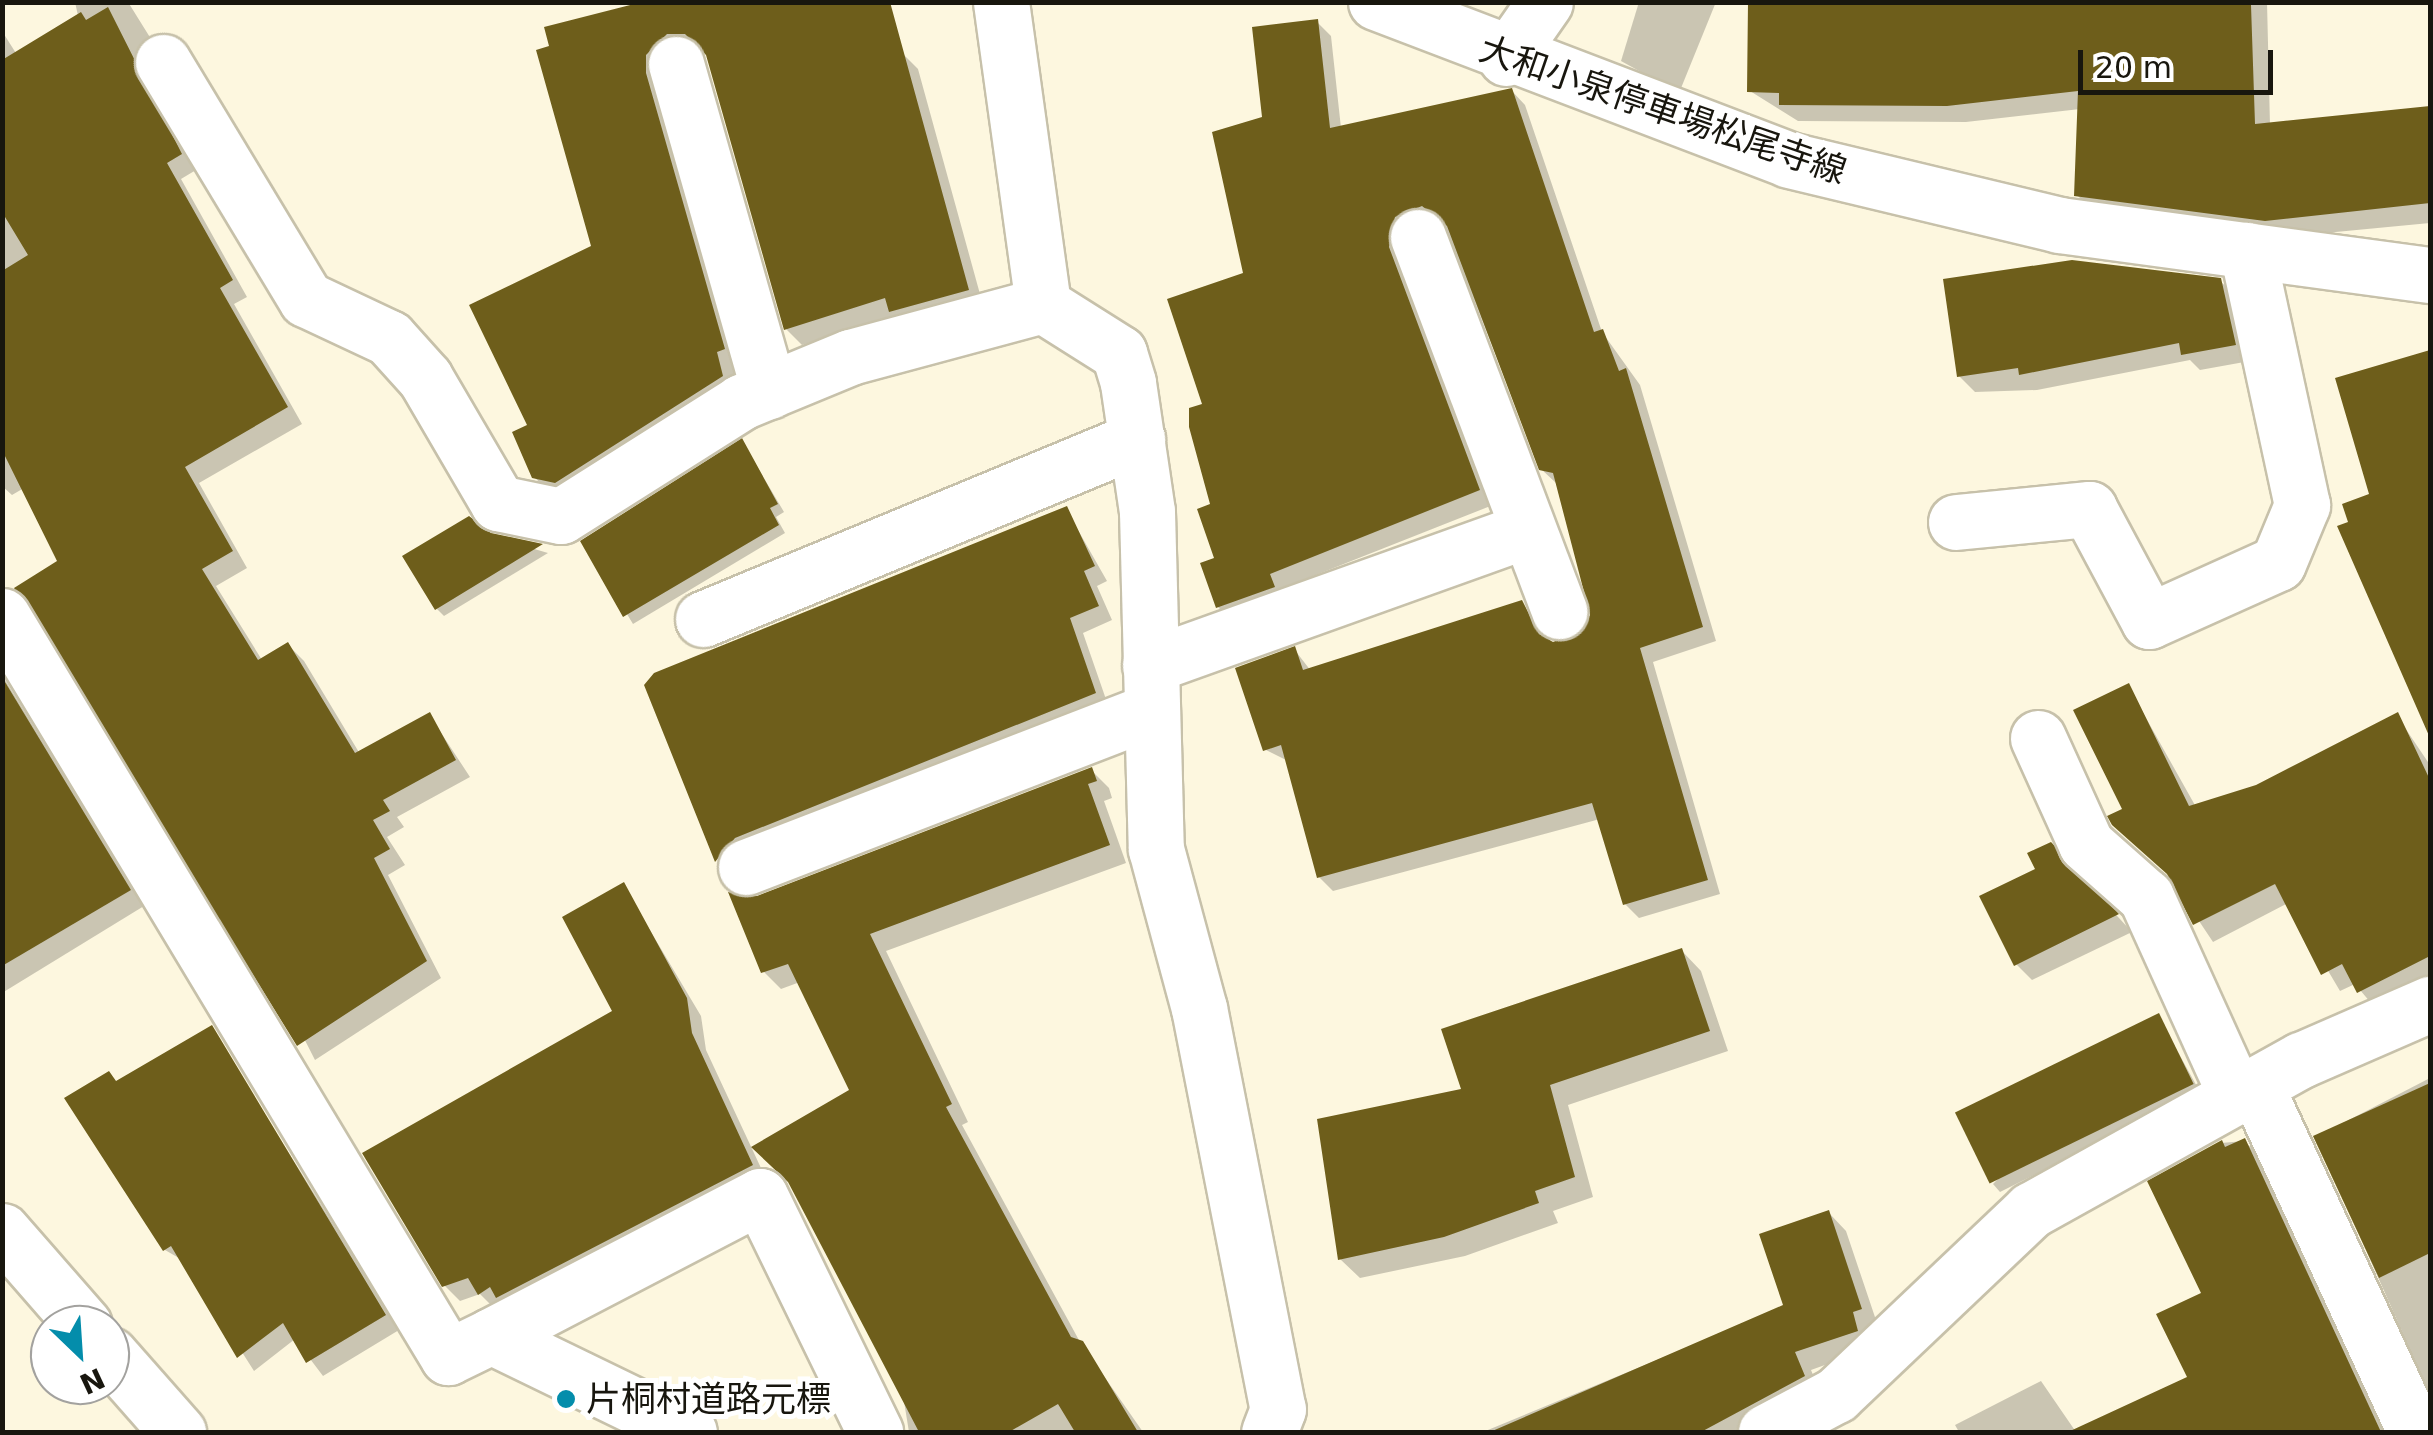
<!DOCTYPE html>
<html>
<head>
<meta charset="utf-8">
<style>
  body { margin:0 }
  #map { position:relative; width:2433px; height:1435px; overflow:hidden; background:#fdf7df; font-family:"DejaVu Sans","Noto Sans JP",sans-serif }
  div>[style] { position:absolute }
  [style*='--x'] { left:calc(var(--x)*1px); top:calc(var(--y)*1px); width:calc(var(--w)*1px); rotate:calc(var(--a)*1deg) }
  .shadow>* { inset:0; background:#0003 }
  .building>* { inset:0; background:#6e5e1b; transform-origin:0 0 }
  .roads { filter:drop-shadow(2px 0 #c7c1aa) drop-shadow(-2px 0 #c7c1aa) drop-shadow(0 2px #c7c1aa) drop-shadow(0 -2px #c7c1aa) }
  .minor>* { height:55px; margin:-27.5px; padding:0 27.5px; transform-origin:27.5px; border-radius:27.5px; background:#fff }
  .major>* { height:55px; margin:-27.5px; padding:0 27.5px; transform-origin:27.5px; border-radius:27.5px; background:#fff }
  .dots>* { width:28px; height:28px; translate:-50% -50%; box-sizing:border-box; border:5px solid #fff; border-radius:50% }
  span { translate:-50% -50%; white-space:nowrap; text-align:center; line-height:1.15; -webkit-text-stroke:10px #fff; paint-order:stroke }
  .street-label { font-size:35px; color:#18160e }
  .poi-label { font-size:35px; color:#18160e }
  .left { translate:0 -50%; text-align:left }
  .frame { position:absolute; inset:0; border:5px solid #18160e; pointer-events:none }
  .north { position:absolute; left:30px; top:1305px; width:100px; height:100px; box-sizing:border-box; background:#fff; border:2px solid #a3a29f; border-radius:50%; rotate:155deg; font-size:28px; font-weight:700; line-height:40px; text-align:center; color:#18160e }
  .north::after { content:''; display:block; margin:auto; width:35px; height:45px; background:#048dab; clip-path:polygon(50% 0,100% 100%,50% 72%,0 100%) }
  .scale { position:absolute; left:2078px; top:50px; width:195px; height:45px; box-sizing:border-box; border:5px solid #18160e; border-top:0; padding-left:12px; font-size:30px; line-height:35px; white-space:nowrap; color:#18160e; -webkit-text-stroke:8px #fff; paint-order:stroke }
</style>
</head>
<body>
<div id="map">
  <div class="shadow">
    <div style="clip-path:polygon(75px 2px,128px 2px,156px 47px,134px 61px,196px 170px,181px 179px,247px 297px,234px 304px,302px 424px,199px 483px,247px 568px,216px 586px,262px 660px,288px 645px,304px 661px,360px 754px,430px 716px,470px 777px,397px 817px,404px 827px,387px 837px,405px 865px,388px 875px,441px 978px,315px 1060px,24px 488px,12px 495px,2px 486px,2px 31px,123px 223px)"></div>
    <div style="clip-path:polygon(652px 2px,902px 53px,918px 69px,983px 305px,907px 326px,896px 315px,802px 345px,786px 329px,708px 54px,685px 48px,738px 392px,551px 493px,534px 477px,530px 426px,594px 247px)"></div>
    <div style="clip-path:polygon(1639px 2px,1716px 2px,1679px 93px,1621px 61px)"></div>
    <div style="clip-path:polygon(1751px 2px,2267px 2px,2270px 125px,2430px 109px,2430px 223px,2284px 237px,2094px 212px,2077px 195px,2080px 109px,1966px 122px,1798px 121px,1750px 91px)"></div>
    <div style="clip-path:polygon(1317px 22px,1331px 36px,1341px 128px,1511px 90px,1525px 105px,1602px 332px,1640px 385px,1716px 641px,1653px 662px,1720px 894px,1639px 918px,1625px 904px,1600px 819px,1333px 891px,1319px 877px,1288px 761px,1266px 750px,1294px 649px,1311px 671px,1521px 603px,1553px 644px,1572px 642px,1592px 618px,1556px 483px,1541px 469px,1444px 224px,1423px 220px,1493px 505px,1283px 588px,1287px 601px,1232px 621px,1218px 607px,1205px 406px,1246px 275px,1265px 119px)"></div>
    <div style="clip-path:polygon(2220px 281px,2237px 297px,2250px 361px,2200px 370px,2190px 360px,2037px 390px,1975px 392px,1959px 376px)"></div>
    <div style="clip-path:polygon(2430px 353px,2430px 704px,2428px 705px,2352px 524px,2372px 496px,2338px 380px)"></div>
    <div style="clip-path:polygon(742px 441px,784px 512px,776px 517px,785px 533px,633px 624px,583px 542px)"></div>
    <div style="clip-path:polygon(1066px 509px,1107px 581px,1097px 586px,1112px 620px,1083px 633px,1109px 708px,731px 874px,647px 685px)"></div>
    <div style="clip-path:polygon(490px 536px,548px 553px,444px 616px,437px 609px)"></div>
    <div style="clip-path:polygon(2px 675px,144px 906px,2px 993px)"></div>
    <div style="clip-path:polygon(2128px 686px,2196px 807px,2257px 787px,2397px 716px,2430px 765px,2430px 982px,2376px 1009px,2355px 984px,2340px 991px,2288px 903px,2213px 942px,2125px 810px)"></div>
    <div style="clip-path:polygon(1091px 770px,1109px 788px,1112px 798px,1104px 801px,1126px 863px,886px 951px,968px 1122px,962px 1125px,1080px 1342px,1143px 1432px,909px 1432px,853px 1091px,800px 982px,781px 989px,763px 971px,758px 899px)"></div>
    <div style="clip-path:polygon(2067px 862px,2132px 932px,2032px 980px,2016px 964px)"></div>
    <div style="clip-path:polygon(623px 885px,701px 1016px,706px 1050px,767px 1181px,495px 1309px,480px 1294px,460px 1301px,444px 1285px,615px 1012px)"></div>
    <div style="clip-path:polygon(1682px 951px,1701px 971px,1728px 1051px,1568px 1105px,1593px 1197px,1553px 1211px,1558px 1223px,1465px 1256px,1360px 1278px,1340px 1259px,1465px 1091px)"></div>
    <div style="clip-path:polygon(2158px 1016px,2200px 1092px,2000px 1192px,1993px 1184px)"></div>
    <div style="clip-path:polygon(211px 1028px,399px 1330px,323px 1376px,295px 1339px,254px 1371px,184px 1261px,165px 1250px,118px 1083px)"></div>
    <div style="clip-path:polygon(2430px 1078px,2430px 1395px,2316px 1137px)"></div>
    <div style="clip-path:polygon(2244px 1141px,2262px 1158px,2389px 1432px,1959px 1432px,1955px 1425px,2041px 1381px,2076px 1432px,2190px 1379px,2221px 1143px)"></div>
    <div style="clip-path:polygon(1829px 1213px,1846px 1231px,1878px 1326px,1875px 1347px,1811px 1370px,1821px 1394px,1758px 1432px,1483px 1432px,1787px 1306px)"></div>
  </div>
  <div class="building">
    <div style="clip-path:polygon(642px 2px,890px 2px,969px 290px,889px 312px,885px 298px,784px 330px,706px 55px,685px 34px,667px 34px,646px 55px,646px 73px,725px 349px,717px 352px,723px 376px,555px 483px,532px 478px,512px 432px,527px 425px,469px 305px,591px 246px,536px 50px,549px 46px,544px 27px)"></div>
    <div style="clip-path:polygon(1748px 2px,2251px 5px,2255px 124px,2430px 106px,2430px 203px,2265px 221px,2074px 196px,2078px 91px,1947px 106px,1779px 105px,1779px 93px,1747px 92px)"></div>
    <div style="clip-path:polygon(108px 7px,182px 154px,167px 163px,233px 280px,220px 288px,288px 407px,185px 467px,233px 551px,202px 569px,258px 660px,288px 642px,355px 753px,430px 712px,456px 760px,383px 800px,390px 811px,373px 820px,390px 849px,374px 858px,427px 961px,297px 1046px,14px 588px,57px 561px,2px 450px,2px 271px,28px 255px,2px 212px,2px 60px,81px 12px,86px 20px)"></div>
    <div style="clip-path:polygon(1318px 19px,1330px 128px,1512px 88px,1594px 332px,1603px 329px,1619px 371px,1626px 368px,1703px 627px,1640px 648px,1708px 880px,1623px 905px,1592px 803px,1317px 878px,1281px 745px,1263px 751px,1235px 668px,1295px 646px,1303px 670px,1522px 600px,1539px 634px,1553px 642px,1582px 631px,1590px 615px,1553px 473px,1539px 470px,1447px 226px,1422px 206px,1395px 217px,1389px 247px,1480px 490px,1270px 574px,1275px 587px,1216px 608px,1200px 563px,1214px 558px,1197px 509px,1210px 504px,1189px 427px,1189px 408px,1202px 404px,1167px 299px,1243px 273px,1212px 132px,1262px 117px,1252px 27px)"></div>
    <div style="clip-path:polygon(2072px 260px,2221px 278px,2236px 345px,2181px 355px,2179px 343px,2019px 375px,2018px 368px,1957px 377px,1943px 279px)"></div>
    <div style="clip-path:polygon(2430px 350px,2430px 738px,2337px 526px,2348px 522px,2342px 504px,2369px 494px,2335px 378px)"></div>
    <div style="clip-path:polygon(742px 438px,778px 504px,770px 508px,779px 525px,623px 617px,580px 541px)"></div>
    <div style="clip-path:polygon(1067px 506px,1095px 566px,1084px 571px,1099px 606px,1070px 618px,1096px 693px,735px 838px,715px 862px,644px 685px,654px 673px)"></div>
    <div style="clip-path:polygon(469px 516px,491px 533px,543px 544px,435px 610px,402px 556px)"></div>
    <div style="clip-path:polygon(2px 677px,131px 890px,2px 966px)"></div>
    <div style="clip-path:polygon(2129px 683px,2189px 806px,2256px 785px,2398px 712px,2430px 780px,2430px 956px,2357px 993px,2342px 964px,2321px 975px,2275px 884px,2193px 925px,2167px 874px,2112px 825px,2107px 816px,2122px 809px,2073px 710px)"></div>
    <div style="clip-path:polygon(1092px 767px,1097px 781px,1088px 784px,1110px 845px,870px 934px,952px 1104px,946px 1107px,1071px 1337px,1083px 1341px,1138px 1432px,1075px 1432px,1058px 1404px,1009px 1432px,919px 1432px,788px 1182px,751px 1147px,849px 1090px,788px 964px,761px 973px,728px 892px,757px 896px)"></div>
    <div style="clip-path:polygon(2051px 842px,2119px 914px,2014px 966px,1979px 896px,2035px 869px,2027px 853px)"></div>
    <div style="clip-path:polygon(624px 882px,687px 998px,692px 1033px,753px 1165px,496px 1298px,490px 1287px,478px 1295px,468px 1278px,442px 1287px,362px 1153px,612px 1011px,562px 917px)"></div>
    <div style="clip-path:polygon(1682px 948px,1710px 1031px,1550px 1085px,1575px 1177px,1535px 1191px,1539px 1203px,1444px 1237px,1338px 1260px,1317px 1119px,1461px 1089px,1441px 1029px)"></div>
    <div style="left:2159px;top:1013px;width:79px;height:227px;rotate:64deg"></div>
    <div style="clip-path:polygon(212px 1025px,386px 1315px,306px 1363px,283px 1323px,237px 1358px,171px 1246px,163px 1251px,64px 1098px,109px 1071px,116px 1081px)"></div>
    <div style="clip-path:polygon(2430px 1083px,2430px 1253px,2379px 1278px,2313px 1136px)"></div>
    <div style="clip-path:polygon(2245px 1138px,2381px 1432px,2068px 1432px,2187px 1377px,2156px 1314px,2201px 1293px,2147px 1181px,2222px 1140px,2225px 1147px)"></div>
    <div style="clip-path:polygon(1829px 1210px,1862px 1309px,1853px 1312px,1858px 1331px,1795px 1352px,1805px 1376px,1701px 1432px,1490px 1432px,1783px 1305px,1759px 1234px)"></div>
  </div>
  <div class="roads">
    <div class="minor">
      <div style="--x:1001;--y:2;--w:306;--a:82.1"></div>
      <div style="--x:1043;--y:305;--w:90;--a:32.3"></div>
      <div style="--x:1119;--y:353;--w:31;--a:73"></div>
      <div style="--x:1128;--y:383;--w:130;--a:81.6"></div>
      <div style="--x:1147;--y:512;--w:337;--a:88.5"></div>
      <div style="--x:1156;--y:849;--w:165;--a:74.9"></div>
      <div style="--x:1199;--y:1008;--w:409;--a:78.9"></div>
      <div style="--x:1278;--y:1409;--w:25;--a:111"></div>
      <div style="--x:1506;--y:58;--w:68;--a:-55.1"></div>
      <div style="--x:163;--y:62;--w:277;--a:58.9"></div>
      <div style="--x:306;--y:299;--w:92;--a:25.2"></div>
      <div style="--x:389;--y:338;--w:54;--a:48"></div>
      <div style="--x:425;--y:378;--w:145;--a:59.7"></div>
      <div style="--x:498;--y:503;--w:64;--a:11.7"></div>
      <div style="--x:561;--y:516;--w:213;--a:-32.3"></div>
      <div style="--x:741;--y:402;--w:118;--a:-22.4"></div>
      <div style="--x:850;--y:357;--w:200;--a:-15.1"></div>
      <div style="--x:676;--y:64;--w:340;--a:74.1"></div>
      <div style="--x:1418;--y:237;--w:400;--a:69.3"></div>
      <div style="--x:1956;--y:522;--w:134;--a:-5.6"></div>
      <div style="--x:2089;--y:509;--w:127;--a:61.8"></div>
      <div style="--x:2149;--y:621;--w:141;--a:-24.2"></div>
      <div style="--x:2278;--y:563;--w:63;--a:-67.5"></div>
      <div style="--x:2302;--y:505;--w:261;--a:-102.2"></div>
      <div style="--x:2;--y:616;--w:865;--a:58.96"></div>
      <div style="--x:448;--y:1357;--w:48;--a:-26"></div>
      <div style="--x:491;--y:1336;--w:220;--a:25.9"></div>
      <div style="--x:703;--y:619;--w:470;--a:-22.5"></div>
      <div style="--x:1150;--y:665;--w:400;--a:-19.7"></div>
      <div style="--x:2038;--y:738;--w:116;--a:65.6"></div>
      <div style="--x:2086;--y:844;--w:80;--a:41.5"></div>
      <div style="--x:2146;--y:897;--w:217;--a:65.6"></div>
      <div style="--x:746;--y:867;--w:434;--a:-21.1"></div>
      <div style="--x:2255;--y:1085;--w:382;--a:65.2"></div>
      <div style="--x:2;--y:1231;--w:125;--a:48.9"></div>
      <div style="--x:491;--y:1336;--w:303;--a:-27.5"></div>
      <div style="--x:760;--y:1196;--w:263;--a:64"></div>
      <div style="--x:110;--y:1355;--w:103;--a:48.6"></div>
      <div style="--x:1766;--y:1432;--w:79;--a:-27.9"></div>
      <div style="--x:1836;--y:1395;--w:269;--a:-43.5"></div>
      <div style="--x:2031;--y:1210;--w:309;--a:-29.1"></div>
      <div style="--x:2301;--y:1060;--w:141;--a:-23.5"></div>
    </div>
    <div class="major">
      <div style="--x:1376;--y:2;--w:442;--a:20.9"></div>
      <div style="--x:1789;--y:160;--w:278;--a:13.5"></div>
      <div style="--x:2059;--y:225;--w:374;--a:7.7"></div>
    </div>
  </div>
  <div class="dots">
    <div style="left:566px;top:1399px;background:#048dab"></div>
  </div>
  <div class="street-label">
    <span style="left:1663px;top:110px;rotate:19deg">大和小泉停車場松尾寺線</span>
  </div>
  <div class="poi-label">
    <span class="left" style="left:586px;top:1399px">片桐村道路元標</span>
  </div>
  <div class="frame"></div>
  <div class="north">N</div>
  <div class="scale">20 m</div>
</div>
</body>
</html>
